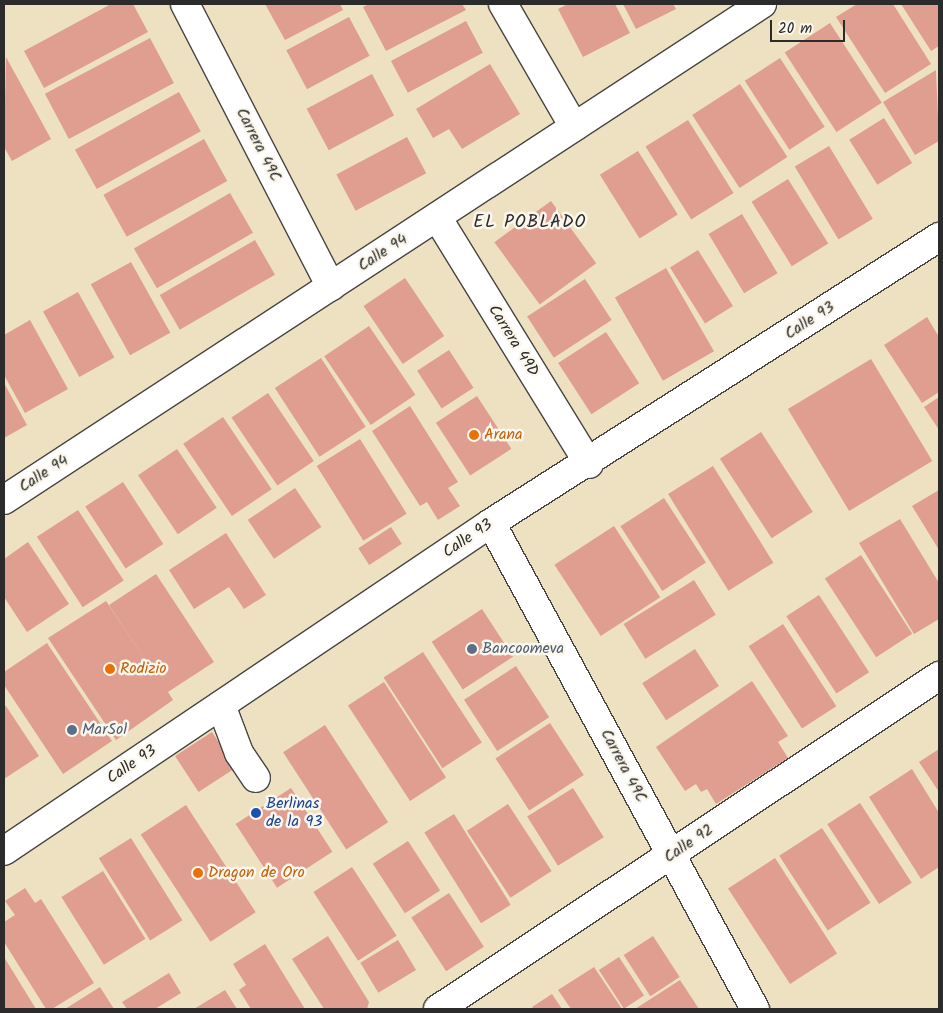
<!DOCTYPE html>
<html>
<head>
<meta charset="utf-8">
<style>
  body { margin:0 }
  #map { position:relative; width:943px; height:1013px; overflow:hidden; background:#ede1c1; font-family:Kalam,sans-serif }
  div>[style] { position:absolute }
  [style*='--x'] { left:calc(var(--x)*1px); top:calc(var(--y)*1px); width:calc(var(--w)*1px); rotate:calc(var(--a)*1deg) }
  .building>* { inset:0; background:#e09e91; transform-origin:0 0 }
  .roads { filter:drop-shadow(1px 0 #484642) drop-shadow(-1px 0 #484642) drop-shadow(0 1px #484642) drop-shadow(0 -1px #484642) }
  .minor>* { height:28px; margin:-14px; padding:0 14px; transform-origin:14px; border-radius:14px; background:#fff }
  .dots>* { width:14px; height:14px; translate:-50% -50%; box-sizing:border-box; border:2px solid #fbf7ec; border-radius:50% }
  span { translate:-50% -50%; white-space:nowrap; text-align:center; line-height:1.15; -webkit-text-stroke:5px #fbf7ec; paint-order:stroke }
  .street-label { font-size:16px; color:#2b2b2b }
  .food-label { font-size:16px; color:#c56008 }
  .left { translate:0 -50%; text-align:left }
  .service-label { font-size:16px; color:#4e5e75 }
  .transit-label { font-size:16px; color:#164399 }
  .neighbourhood-label { font-size:18px; color:#2b2b2b; letter-spacing:1px }
  .frame { position:absolute; inset:0; border:5px solid #2b2b2b; pointer-events:none }
  .scale { position:absolute; left:770px; top:20px; width:75px; height:22px; box-sizing:border-box; border:2px solid #2b2b2b; border-top:0; padding-left:6px; font-size:15px; line-height:18px; white-space:nowrap; color:#2b2b2b; -webkit-text-stroke:4px #fbf7ec; paint-order:stroke }
</style>
</head>
<body>
<div id="map">
  <div class="building">
    <div style="clip-path:polygon(111px 4px,133px 4px,148px 32px,44px 88px,24px 51px)"></div>
    <div style="clip-path:polygon(265px 4px,340px 4px,343px 10px,285px 40px)"></div>
    <div style="clip-path:polygon(369px 4px,462px 4px,466px 10px,386px 51px,363px 7px)"></div>
    <div style="clip-path:polygon(568px 4px,615px 4px,630px 33px,583px 57px,558px 9px)"></div>
    <div style="clip-path:polygon(623px 4px,673px 4px,676px 9px,636px 29px)"></div>
    <div style="clip-path:polygon(857px 4px,893px 4px,931px 64px,885px 93px,836px 17px)"></div>
    <div style="clip-path:polygon(901px 4px,939px 4px,939px 46px,931px 51px)"></div>
    <div style="left:349px;top:17px;width:44px;height:71px;rotate:62deg"></div>
    <div style="left:466px;top:21px;width:36px;height:85px;rotate:62deg"></div>
    <div style="left:830px;top:23px;width:95px;height:54px;rotate:57deg"></div>
    <div style="left:150px;top:38px;width:51px;height:119px;rotate:62deg"></div>
    <div style="clip-path:polygon(6px 57px,51px 139px,12px 161px,4px 147px)"></div>
    <div style="left:780px;top:58px;width:82px;height:42px;rotate:57deg"></div>
    <div style="clip-path:polygon(490px 64px,520px 114px,462px 149px,449px 129px,433px 138px,416px 109px)"></div>
    <div style="clip-path:polygon(936px 70px,939px 141px,915px 155px,883px 102px)"></div>
    <div style="left:372px;top:74px;width:47px;height:74px;rotate:62deg"></div>
    <div style="left:740px;top:84px;width:87px;height:57px;rotate:57deg"></div>
    <div style="left:179px;top:92px;width:45px;height:119px;rotate:61deg"></div>
    <div style="left:884px;top:118px;width:53px;height:41px;rotate:58deg"></div>
    <div style="left:688px;top:120px;width:86px;height:50px;rotate:58deg"></div>
    <div style="left:407px;top:137px;width:41px;height:80px;rotate:62deg"></div>
    <div style="left:204px;top:139px;width:48px;height:115px;rotate:61deg"></div>
    <div style="left:829px;top:146px;width:85px;height:40px;rotate:59deg"></div>
    <div style="left:638px;top:151px;width:75px;height:45px;rotate:58deg"></div>
    <div style="left:788px;top:179px;width:76px;height:43px;rotate:58deg"></div>
    <div style="left:230px;top:193px;width:46px;height:111px;rotate:60deg"></div>
    <div style="left:551px;top:201px;width:77px;height:70px;rotate:54deg"></div>
    <div style="left:742px;top:214px;width:69px;height:39px;rotate:59deg"></div>
    <div style="left:255px;top:240px;width:40px;height:110px;rotate:60deg"></div>
    <div style="left:698px;top:250px;width:66px;height:33px;rotate:58deg"></div>
    <div style="left:131px;top:262px;width:81px;height:46px;rotate:61deg"></div>
    <div style="left:666px;top:268px;width:96px;height:59px;rotate:60deg"></div>
    <div style="left:405px;top:278px;width:70px;height:50px;rotate:56deg"></div>
    <div style="left:585px;top:279px;width:49px;height:69px;rotate:57deg"></div>
    <div style="left:78px;top:292px;width:75px;height:40px;rotate:61deg"></div>
    <div style="clip-path:polygon(927px 317px,939px 337px,939px 392px,922px 403px,884px 345px)"></div>
    <div style="clip-path:polygon(30px 320px,68px 389px,25px 413px,4px 375px,4px 335px)"></div>
    <div style="left:369px;top:326px;width:83px;height:54px;rotate:56deg"></div>
    <div style="left:606px;top:332px;width:61px;height:57px;rotate:57deg"></div>
    <div style="left:449px;top:350px;width:45px;height:38px;rotate:57deg"></div>
    <div style="left:321px;top:358px;width:82px;height:55px;rotate:57deg"></div>
    <div style="left:871px;top:359px;width:119px;height:97px;rotate:59deg"></div>
    <div style="clip-path:polygon(4px 383px,27px 425px,4px 438px)"></div>
    <div style="left:268px;top:393px;width:82px;height:44px;rotate:56deg"></div>
    <div style="left:477px;top:396px;width:63px;height:49px;rotate:57deg"></div>
    <div style="clip-path:polygon(939px 397px,939px 430px,924px 407px)"></div>
    <div style="clip-path:polygon(410px 406px,458px 482px,448px 488px,460px 506px,438px 520px,427px 502px,420px 506px,372px 431px)"></div>
    <div style="left:223px;top:417px;width:87px;height:48px;rotate:56deg"></div>
    <div style="left:761px;top:432px;width:95px;height:49px;rotate:57deg"></div>
    <div style="left:360px;top:439px;width:88px;height:51px;rotate:58deg"></div>
    <div style="left:177px;top:449px;width:71px;height:47px;rotate:56deg"></div>
    <div style="left:713px;top:466px;width:114px;height:53px;rotate:58deg"></div>
    <div style="left:123px;top:482px;width:74px;height:45px;rotate:57deg"></div>
    <div style="left:295px;top:488px;width:47px;height:57px;rotate:56deg"></div>
    <div style="clip-path:polygon(939px 490px,939px 550px,912px 506px)"></div>
    <div style="left:664px;top:498px;width:77px;height:52px;rotate:57deg"></div>
    <div style="left:78px;top:510px;width:84px;height:49px;rotate:57deg"></div>
    <div style="clip-path:polygon(900px 519px,939px 583px,939px 619px,914px 634px,859px 543px)"></div>
    <div style="left:614px;top:526px;width:85px;height:71px;rotate:57deg"></div>
    <div style="left:391px;top:527px;width:20px;height:39px;rotate:57deg"></div>
    <div style="clip-path:polygon(226px 533px,266px 595px,244px 609px,229px 587px,194px 609px,169px 570px)"></div>
    <div style="clip-path:polygon(28px 542px,69px 604px,27px 632px,4px 597px,4px 559px)"></div>
    <div style="left:861px;top:555px;width:94px;height:43px;rotate:57deg"></div>
    <div style="clip-path:polygon(156px 574px,214px 662px,168px 692px,173px 700px,116px 740px,48px 638px,106px 601px,153px 671px,109px 605px)"></div>
    <div style="left:694px;top:580px;width:41px;height:83px;rotate:58deg"></div>
    <div style="left:819px;top:595px;width:92px;height:39px;rotate:57deg"></div>
    <div style="left:482px;top:609px;width:57px;height:60px;rotate:57deg"></div>
    <div style="left:783px;top:624px;width:98px;height:41px;rotate:57deg"></div>
    <div style="clip-path:polygon(47px 643px,112px 741px,63px 774px,4px 685px,4px 672px)"></div>
    <div style="left:695px;top:649px;width:44px;height:63px;rotate:57deg"></div>
    <div style="left:423px;top:652px;width:108px;height:47px;rotate:57deg"></div>
    <div style="left:516px;top:666px;width:61px;height:62px;rotate:57deg"></div>
    <div style="clip-path:polygon(752px 681px,788px 736px,778px 742px,788px 758px,716px 804px,707px 789px,701px 792px,696px 784px,685px 791px,656px 747px)"></div>
    <div style="left:384px;top:682px;width:114px;height:43px;rotate:57deg"></div>
    <div style="clip-path:polygon(6px 706px,39px 756px,4px 779px,4px 707px)"></div>
    <div style="left:550px;top:723px;width:62px;height:65px;rotate:57deg"></div>
    <div style="left:325px;top:725px;width:116px;height:50px;rotate:57deg"></div>
    <div style="left:212px;top:732px;width:43px;height:44px;rotate:57deg"></div>
    <div style="clip-path:polygon(939px 749px,939px 792px,919px 762px)"></div>
    <div style="clip-path:polygon(912px 769px,939px 813px,939px 867px,921px 879px,869px 797px)"></div>
    <div style="left:291px;top:788px;width:76px;height:66px;rotate:57deg"></div>
    <div style="left:573px;top:788px;width:58px;height:54px;rotate:58deg"></div>
    <div style="left:860px;top:803px;width:95px;height:39px;rotate:57deg"></div>
    <div style="left:508px;top:804px;width:80px;height:49px;rotate:57deg"></div>
    <div style="left:186px;top:805px;width:128px;height:54px;rotate:57deg"></div>
    <div style="left:454px;top:814px;width:107px;height:35px;rotate:58deg"></div>
    <div style="left:822px;top:828px;width:89px;height:51px;rotate:57deg"></div>
    <div style="left:131px;top:838px;width:97px;height:38px;rotate:58deg"></div>
    <div style="left:408px;top:841px;width:59px;height:42px;rotate:57deg"></div>
    <div style="left:775px;top:858px;width:114px;height:56px;rotate:57deg"></div>
    <div style="left:352px;top:867px;width:82px;height:46px;rotate:57deg"></div>
    <div style="left:103px;top:871px;width:80px;height:49px;rotate:58deg"></div>
    <div style="clip-path:polygon(25px 888px,35px 903px,41px 899px,94px 983px,52px 1009px,46px 1009px,4px 942px,4px 922px,15px 915px,5px 901px)"></div>
    <div style="left:449px;top:893px;width:64px;height:45px;rotate:57deg"></div>
    <div style="clip-path:polygon(328px 936px,369px 1002px,367px 1009px,324px 1009px,292px 959px)"></div>
    <div style="left:653px;top:936px;width:49px;height:35px;rotate:57deg"></div>
    <div style="left:398px;top:940px;width:35px;height:44px;rotate:59deg"></div>
    <div style="clip-path:polygon(265px 944px,305px 1009px,251px 1009px,239px 990px,246px 985px,233px 964px)"></div>
    <div style="clip-path:polygon(4px 957px,36px 1009px,4px 1009px)"></div>
    <div style="left:619px;top:957px;width:46px;height:24px;rotate:57deg"></div>
    <div style="clip-path:polygon(594px 967px,622px 1009px,571px 1009px,558px 990px)"></div>
    <div style="clip-path:polygon(169px 973px,181px 993px,155px 1009px,127px 1009px,122px 1002px)"></div>
    <div style="clip-path:polygon(680px 980px,699px 1009px,635px 1009px)"></div>
    <div style="clip-path:polygon(100px 987px,114px 1009px,65px 1009px)"></div>
    <div style="clip-path:polygon(225px 990px,237px 1009px,194px 1009px)"></div>
    <div style="clip-path:polygon(552px 994px,562px 1009px,534px 1009px,532px 1007px)"></div>
  </div>
  <div class="roads">
    <div class="minor">
      <div style="--x:185;--y:4;--w:318;--a:62.7"></div>
      <div style="--x:503;--y:4;--w:142;--a:60"></div>
      <div style="--x:437;--y:217;--w:290;--a:58.4"></div>
      <div style="--x:4;--y:500;--w:906;--a:-33.2"></div>
      <div style="--x:491;--y:523;--w:553;--a:61.49"></div>
      <div style="--x:221;--y:705;--w:51;--a:69.4"></div>
      <div style="--x:239;--y:753;--w:30;--a:56"></div>
      <div style="--x:4;--y:851;--w:587;--a:-33.96"></div>
      <div style="--x:491;--y:523;--w:532;--a:-32.55"></div>
      <div style="--x:438;--y:1009;--w:602;--a:-33.61"></div>
    </div>
  </div>
  <div class="dots">
    <div style="left:474px;top:435px;background:#e8710a"></div>
    <div style="left:472px;top:649px;background:#5c6f8a"></div>
    <div style="left:110px;top:669px;background:#e8710a"></div>
    <div style="left:72px;top:730px;background:#5c6f8a"></div>
    <div style="left:256px;top:813px;background:#1a4fb4"></div>
    <div style="left:198px;top:873px;background:#e8710a"></div>
  </div>
  <div class="street-label">
    <span style="left:258px;top:145px;rotate:63deg">Carrera 49C</span>
    <span style="left:383px;top:253px;rotate:-33deg">Calle 94</span>
    <span style="left:810px;top:321px;rotate:-33deg">Calle 93</span>
    <span style="left:513px;top:341px;rotate:58deg">Carrera 49D</span>
    <span style="left:44px;top:474px;rotate:-33deg">Calle 94</span>
    <span style="left:468px;top:539px;rotate:-34deg">Calle 93</span>
    <span style="left:132px;top:765px;rotate:-34deg">Calle 93</span>
    <span style="left:623px;top:766px;rotate:62deg">Carrera 49C</span>
    <span style="left:689px;top:844px;rotate:-34deg">Calle 92</span>
  </div>
  <div class="food-label">
    <span class="left" style="left:484px;top:435px">Arana</span>
    <span class="left" style="left:120px;top:669px">Rodizio</span>
    <span class="left" style="left:208px;top:873px">Dragon de Oro</span>
  </div>
  <div class="service-label">
    <span class="left" style="left:482px;top:649px">Bancoomeva</span>
    <span class="left" style="left:82px;top:730px">MarSol</span>
  </div>
  <div class="transit-label">
    <span class="left" style="left:266px;top:813px">Berlinas<br>de la 93</span>
  </div>
  <div class="neighbourhood-label">
    <span style="left:530px;top:223px">EL POBLADO</span>
  </div>
  <div class="frame"></div>
  <div class="scale">20 m</div>
</div>
</body>
</html>
